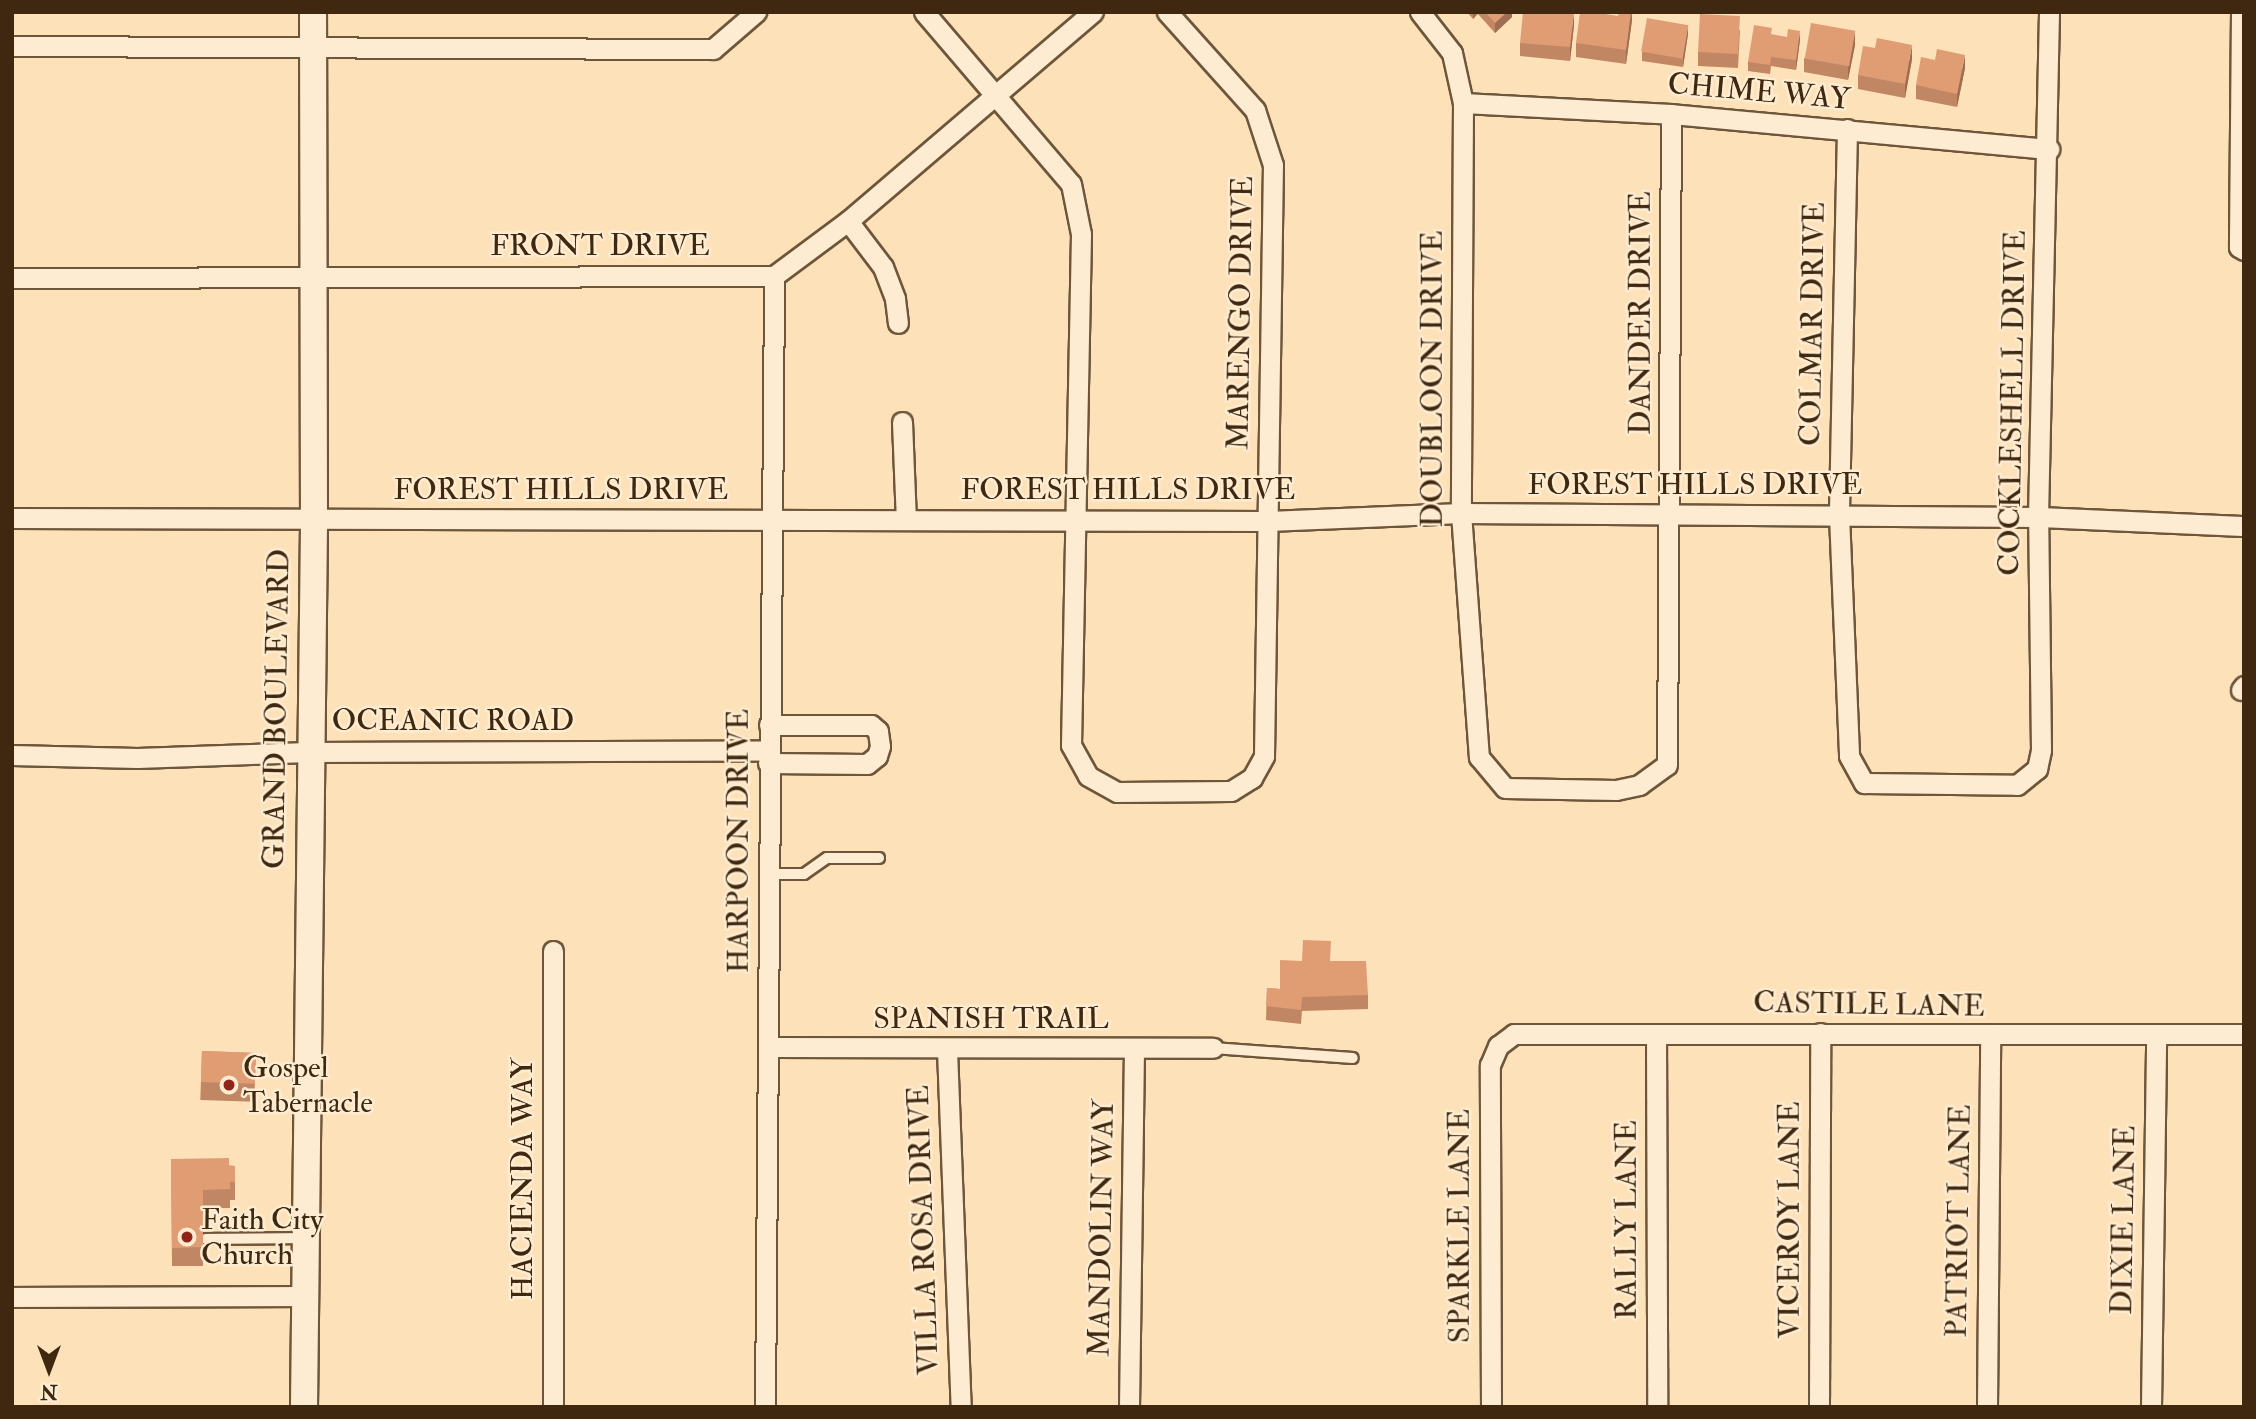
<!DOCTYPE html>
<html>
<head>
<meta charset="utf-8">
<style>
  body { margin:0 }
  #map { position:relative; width:2256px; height:1419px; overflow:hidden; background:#fde1b9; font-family:"IM FELL Double Pica",serif }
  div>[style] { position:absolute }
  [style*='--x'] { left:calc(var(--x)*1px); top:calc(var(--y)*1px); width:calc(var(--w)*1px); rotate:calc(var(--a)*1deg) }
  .roads { filter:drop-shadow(2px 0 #6e563a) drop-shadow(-2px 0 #6e563a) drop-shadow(0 2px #6e563a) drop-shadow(0 -2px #6e563a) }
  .lane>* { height:10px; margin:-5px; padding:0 5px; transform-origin:5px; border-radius:5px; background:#feecd2 }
  .street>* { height:19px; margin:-9.5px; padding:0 9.5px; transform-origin:9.5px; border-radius:9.5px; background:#feecd2 }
  .secondary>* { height:26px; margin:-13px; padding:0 13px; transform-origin:13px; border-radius:13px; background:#feecd2 }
  .wall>* { inset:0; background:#c18764; transform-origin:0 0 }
  .shaded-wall>* { inset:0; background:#9d6e51 }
  .building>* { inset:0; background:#e09d74; transform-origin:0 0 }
  .dots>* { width:19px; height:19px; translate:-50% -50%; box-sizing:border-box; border:4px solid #feecd2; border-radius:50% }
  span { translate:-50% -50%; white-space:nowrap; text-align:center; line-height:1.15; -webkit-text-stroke:5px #feecd2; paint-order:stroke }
  .street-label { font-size:30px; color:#3f280f }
  .poi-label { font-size:30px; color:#3f280f }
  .left { translate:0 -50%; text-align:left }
  .frame { position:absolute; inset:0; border:14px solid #3f280f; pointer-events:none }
  .north { position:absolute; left:14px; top:1335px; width:70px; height:70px; -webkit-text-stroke:5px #feecd2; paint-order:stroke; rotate:180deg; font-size:19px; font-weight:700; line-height:28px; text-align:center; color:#3f280f }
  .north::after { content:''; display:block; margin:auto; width:24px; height:32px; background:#3f280f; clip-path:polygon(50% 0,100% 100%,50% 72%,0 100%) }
</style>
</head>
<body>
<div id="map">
  <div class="roads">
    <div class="lane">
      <div style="--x:769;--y:874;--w:35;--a:0"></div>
      <div style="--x:804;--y:874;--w:28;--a:-35"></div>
      <div style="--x:827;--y:858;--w:52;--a:0"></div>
      <div style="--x:1213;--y:1048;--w:140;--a:4.1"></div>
      <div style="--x:206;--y:1239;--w:98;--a:-0.6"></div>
    </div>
    <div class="street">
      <div style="--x:924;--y:12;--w:226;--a:49.5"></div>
      <div style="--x:1071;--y:184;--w:51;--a:78.7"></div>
      <div style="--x:1081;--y:234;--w:511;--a:91.12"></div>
      <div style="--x:1071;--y:745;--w:35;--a:61"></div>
      <div style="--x:1088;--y:776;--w:33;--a:29"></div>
      <div style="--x:1117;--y:792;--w:114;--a:-0.5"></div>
      <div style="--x:1231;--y:791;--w:25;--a:-32"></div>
      <div style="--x:1252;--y:778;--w:25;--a:-61"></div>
      <div style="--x:1264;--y:756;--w:591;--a:-89.13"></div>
      <div style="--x:1273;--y:165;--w:58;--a:-108.1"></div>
      <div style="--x:1255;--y:110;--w:132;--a:-131.9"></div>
      <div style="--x:1420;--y:12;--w:52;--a:52"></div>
      <div style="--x:1452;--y:53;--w:51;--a:77.6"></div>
      <div style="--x:1463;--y:103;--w:410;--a:90.3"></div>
      <div style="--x:1461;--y:513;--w:245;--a:85.8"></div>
      <div style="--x:1479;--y:757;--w:40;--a:50"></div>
      <div style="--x:1505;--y:788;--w:111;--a:1"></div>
      <div style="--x:1616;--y:790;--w:24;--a:-12"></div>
      <div style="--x:1639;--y:785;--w:34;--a:-36"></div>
      <div style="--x:1667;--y:765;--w:651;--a:-89.65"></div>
      <div style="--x:2241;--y:12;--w:235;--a:90.5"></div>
      <div style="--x:2239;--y:247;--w:6;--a:31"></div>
      <div style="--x:12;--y:46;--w:701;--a:0.25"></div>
      <div style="--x:713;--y:49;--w:57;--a:-40.7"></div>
      <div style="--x:1463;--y:103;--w:208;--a:3"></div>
      <div style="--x:1671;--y:114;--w:380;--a:5.3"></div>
      <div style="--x:1847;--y:129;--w:386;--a:91.2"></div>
      <div style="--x:1839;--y:515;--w:241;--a:87.6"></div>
      <div style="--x:1849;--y:756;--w:31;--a:61"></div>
      <div style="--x:1864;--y:783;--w:153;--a:0.7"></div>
      <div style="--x:2017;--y:785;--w:26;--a:-39"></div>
      <div style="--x:2037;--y:769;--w:19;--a:-78"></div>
      <div style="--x:2041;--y:750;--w:233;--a:-90.7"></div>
      <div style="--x:2038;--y:517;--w:505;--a:-88.75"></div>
      <div style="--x:848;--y:221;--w:58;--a:52.7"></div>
      <div style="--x:883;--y:267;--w:34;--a:69"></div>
      <div style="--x:895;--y:299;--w:24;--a:83"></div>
      <div style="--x:12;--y:278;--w:762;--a:-0.15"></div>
      <div style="--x:774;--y:276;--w:92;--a:-36.6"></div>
      <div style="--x:848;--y:221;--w:322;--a:-40.5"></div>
      <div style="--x:902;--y:422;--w:98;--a:87.7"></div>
      <div style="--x:12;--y:518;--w:1256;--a:0.14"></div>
      <div style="--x:1268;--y:521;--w:193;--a:-2.4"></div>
      <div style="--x:1461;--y:513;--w:577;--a:0.4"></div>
      <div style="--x:2038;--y:517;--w:206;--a:2.5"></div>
      <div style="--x:2241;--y:690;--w:5;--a:-53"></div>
      <div style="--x:12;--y:755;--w:125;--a:1.4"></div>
      <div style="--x:137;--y:758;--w:171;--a:-2"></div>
      <div style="--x:308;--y:752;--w:460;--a:-0.2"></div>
      <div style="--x:768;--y:763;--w:99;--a:0.6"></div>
      <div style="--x:867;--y:764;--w:13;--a:-39"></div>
      <div style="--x:877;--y:756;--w:10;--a:-73"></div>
      <div style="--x:880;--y:746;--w:15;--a:-98"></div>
      <div style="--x:878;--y:731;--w:9;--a:-139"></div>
      <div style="--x:871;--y:725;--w:102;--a:180"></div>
      <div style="--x:1656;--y:1034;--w:373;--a:89.8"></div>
      <div style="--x:769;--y:1047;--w:444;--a:0.1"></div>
      <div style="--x:947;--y:1050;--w:357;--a:87.8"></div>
      <div style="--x:12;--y:1297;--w:292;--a:-0.2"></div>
      <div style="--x:553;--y:1407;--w:456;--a:-90"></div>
      <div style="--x:765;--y:1407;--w:1131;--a:-89.54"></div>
      <div style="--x:1129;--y:1407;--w:358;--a:-89.2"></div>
      <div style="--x:1491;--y:1407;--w:342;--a:-90.2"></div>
      <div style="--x:1490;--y:1065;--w:21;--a:-67"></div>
      <div style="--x:1498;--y:1046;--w:20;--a:-37"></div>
      <div style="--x:1514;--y:1034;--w:730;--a:0"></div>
      <div style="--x:1819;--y:1407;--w:374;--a:-89.8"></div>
      <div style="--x:1987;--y:1407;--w:370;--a:-89.5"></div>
      <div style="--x:2151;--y:1407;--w:372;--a:-89.2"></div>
    </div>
    <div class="secondary">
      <div style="--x:304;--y:1407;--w:886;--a:-89.35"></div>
      <div style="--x:314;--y:521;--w:509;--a:-90.11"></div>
    </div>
  </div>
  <div class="wall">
    <div style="clip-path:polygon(1467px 12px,1512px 12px,1512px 17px,1495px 33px,1478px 14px,1473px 19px)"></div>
    <div style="clip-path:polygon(1632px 12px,1632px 20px,1626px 64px,1576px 57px,1576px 43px,1618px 16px)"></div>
    <div style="clip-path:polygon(1574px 25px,1570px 61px,1520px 56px,1520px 43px)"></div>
    <div style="clip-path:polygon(1740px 30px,1738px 68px,1698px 66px,1698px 52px)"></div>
    <div style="clip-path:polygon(1688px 34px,1683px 67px,1642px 61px,1642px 52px)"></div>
    <div style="clip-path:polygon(1772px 35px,1800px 40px,1796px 70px,1771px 66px,1770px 74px,1748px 71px,1748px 62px)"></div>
    <div style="clip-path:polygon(1855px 45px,1848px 80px,1804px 72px,1804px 58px)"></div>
    <div style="clip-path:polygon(1912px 59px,1905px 98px,1858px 89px,1858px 75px)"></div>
    <div style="clip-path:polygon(1965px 68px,1957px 107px,1916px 99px,1916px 85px)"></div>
    <div style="clip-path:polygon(1331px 961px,1368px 995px,1368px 1009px,1302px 1011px,1301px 1024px,1266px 1020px,1267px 988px,1280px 989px)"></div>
    <div style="left:202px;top:1051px;width:54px;height:49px;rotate:2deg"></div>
    <div style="clip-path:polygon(171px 1159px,235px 1166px,235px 1200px,230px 1200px,230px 1208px,203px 1208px,203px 1266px,172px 1266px)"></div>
  </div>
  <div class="shaded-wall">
    <div style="clip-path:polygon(1473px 12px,1478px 12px,1473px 19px)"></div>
    <div style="clip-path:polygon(1507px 12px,1512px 12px,1512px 17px,1495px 33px,1495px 23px)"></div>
    <div style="clip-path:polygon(1574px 12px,1574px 25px,1570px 61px,1570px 47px)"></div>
    <div style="clip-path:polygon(1631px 12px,1632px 20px,1626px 64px,1626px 50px)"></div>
    <div style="clip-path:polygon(1688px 25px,1688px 34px,1683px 67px,1683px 58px)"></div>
    <div style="clip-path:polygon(1800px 31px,1800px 40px,1796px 70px,1796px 60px)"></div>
    <div style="clip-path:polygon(1855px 31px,1855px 45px,1848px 80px,1848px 66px)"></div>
    <div style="clip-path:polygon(1912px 45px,1912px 59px,1905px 98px,1905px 84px)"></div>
    <div style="clip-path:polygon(1965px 55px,1965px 68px,1957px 107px,1957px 94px)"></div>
  </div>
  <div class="building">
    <div style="clip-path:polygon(1485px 12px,1507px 12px,1495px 23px)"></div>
    <div style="clip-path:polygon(1523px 12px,1574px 12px,1570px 47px,1520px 43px)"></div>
    <div style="clip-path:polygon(1580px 12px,1593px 12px,1618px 16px,1619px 12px,1631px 12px,1626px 50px,1576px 43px)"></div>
    <div style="left:1700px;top:14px;width:40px;height:38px;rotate:3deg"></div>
    <div style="left:1647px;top:18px;width:42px;height:34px;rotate:10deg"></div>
    <div style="left:1811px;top:23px;width:45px;height:36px;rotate:10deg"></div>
    <div style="clip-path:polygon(1754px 25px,1772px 28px,1771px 34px,1787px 37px,1788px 29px,1800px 31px,1796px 60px,1771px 57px,1770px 65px,1748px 62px)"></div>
    <div style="clip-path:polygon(1877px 38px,1912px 45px,1905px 84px,1858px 75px,1863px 46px,1875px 48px)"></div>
    <div style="clip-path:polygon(1937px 49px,1965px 55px,1957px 94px,1916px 85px,1921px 57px,1935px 60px)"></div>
    <div style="clip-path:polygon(1303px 940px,1331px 941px,1330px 961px,1366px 961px,1368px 995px,1302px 997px,1301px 1010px,1266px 1006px,1267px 988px,1280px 989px,1280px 960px,1302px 961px)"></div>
    <div style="left:202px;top:1051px;width:54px;height:31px;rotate:2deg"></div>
    <div style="clip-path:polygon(229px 1158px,229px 1166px,235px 1166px,235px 1182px,230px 1182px,230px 1189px,203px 1190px,203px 1247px,172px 1248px,171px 1159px)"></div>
  </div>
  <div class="dots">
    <div style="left:229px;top:1085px;background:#8f2418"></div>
    <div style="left:187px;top:1237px;background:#8f2418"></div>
  </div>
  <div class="street-label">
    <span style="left:1759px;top:92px;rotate:5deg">CHIME WAY</span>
    <span style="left:600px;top:246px">FRONT DRIVE</span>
    <span style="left:1241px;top:313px;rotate:-89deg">MARENGO DRIVE</span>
    <span style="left:1641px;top:313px;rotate:-90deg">DANDER DRIVE</span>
    <span style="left:1813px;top:324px;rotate:-89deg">COLMAR DRIVE</span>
    <span style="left:1433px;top:379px;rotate:-90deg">DOUBLOON DRIVE</span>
    <span style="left:2013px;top:403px;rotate:-89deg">COCKLESHELL DRIVE</span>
    <span style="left:1695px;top:485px">FOREST HILLS DRIVE</span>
    <span style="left:561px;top:490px">FOREST HILLS DRIVE</span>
    <span style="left:1128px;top:490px">FOREST HILLS DRIVE</span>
    <span style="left:277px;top:709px;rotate:-89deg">GRAND BOULEVARD</span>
    <span style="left:453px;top:721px">OCEANIC ROAD</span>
    <span style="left:739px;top:841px;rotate:-90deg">HARPOON DRIVE</span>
    <span style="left:1869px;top:1005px;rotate:1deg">CASTILE LANE</span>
    <span style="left:991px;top:1019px">SPANISH TRAIL</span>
    <span style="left:523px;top:1179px;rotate:-90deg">HACIENDA WAY</span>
    <span style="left:1627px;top:1220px;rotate:-90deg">RALLY LANE</span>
    <span style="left:1790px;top:1220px;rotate:-90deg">VICEROY LANE</span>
    <span style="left:2124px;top:1220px;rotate:-89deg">DIXIE LANE</span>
    <span style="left:1959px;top:1221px;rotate:-89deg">PATRIOT LANE</span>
    <span style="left:1460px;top:1226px;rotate:-90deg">SPARKLE LANE</span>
    <span style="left:1102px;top:1228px;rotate:-89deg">MANDOLIN WAY</span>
    <span style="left:924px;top:1230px;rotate:-92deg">VILLA ROSA DRIVE</span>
  </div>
  <div class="poi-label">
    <span class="left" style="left:243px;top:1085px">Gospel<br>Tabernacle</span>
    <span class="left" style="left:201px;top:1237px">Faith City<br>Church</span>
  </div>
  <div class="frame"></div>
  <div class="north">N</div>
</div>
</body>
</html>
